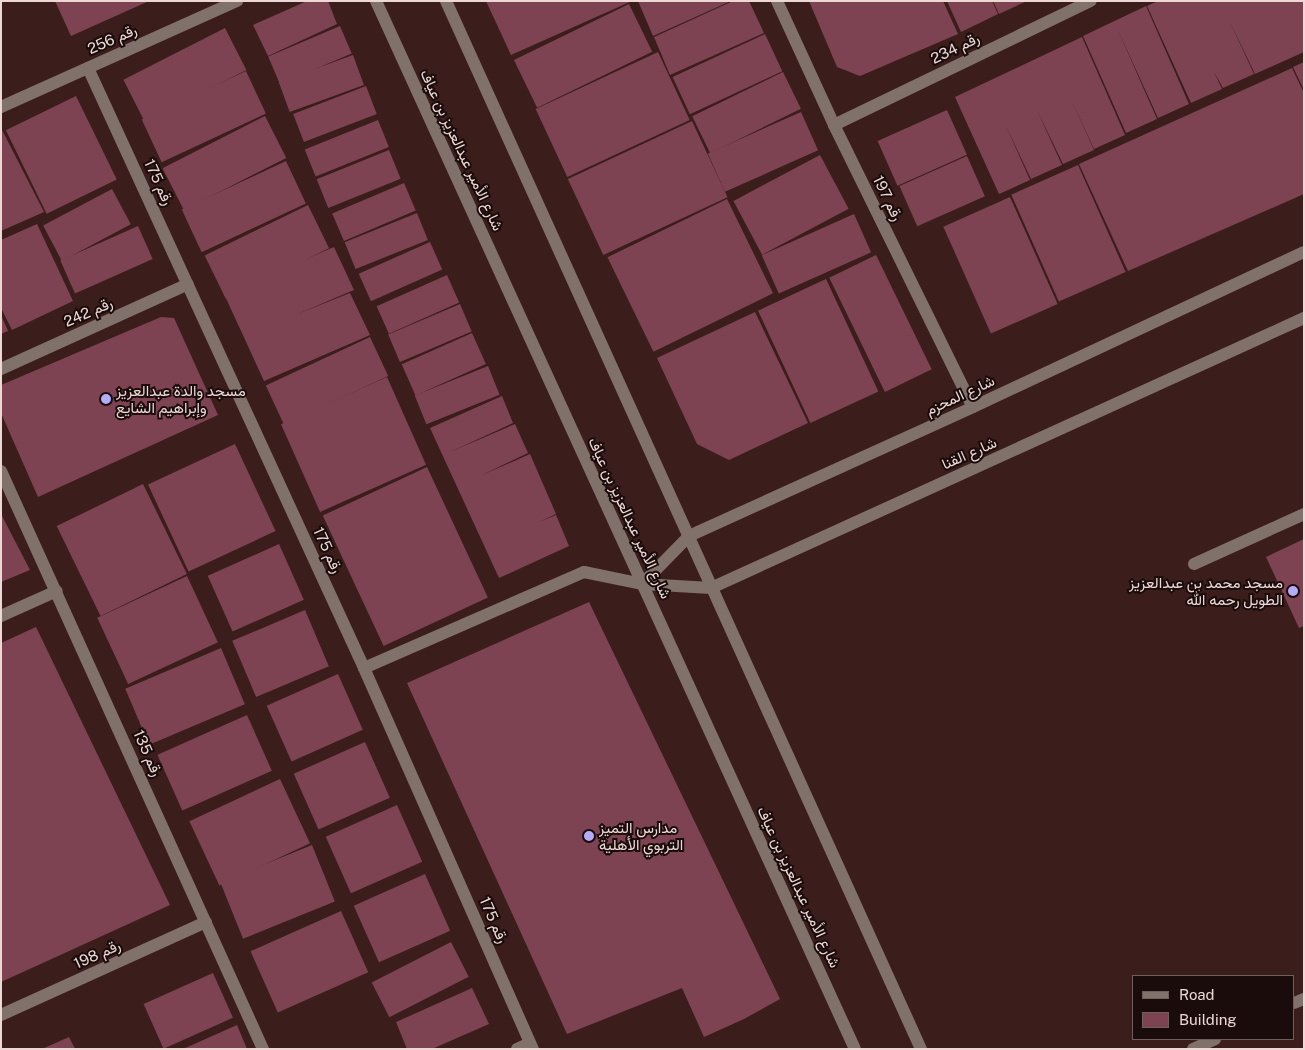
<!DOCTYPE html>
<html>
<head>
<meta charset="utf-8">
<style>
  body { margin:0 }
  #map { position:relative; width:1305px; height:1050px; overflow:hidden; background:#3b1e1c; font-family:"Public Sans",Vazirmatn,sans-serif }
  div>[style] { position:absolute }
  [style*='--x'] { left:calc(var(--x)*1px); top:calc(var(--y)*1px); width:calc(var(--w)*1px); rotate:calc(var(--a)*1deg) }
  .building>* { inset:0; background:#7d4352; transform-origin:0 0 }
  .minor>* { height:12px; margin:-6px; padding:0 6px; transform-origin:6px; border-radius:6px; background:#80716b }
  .dots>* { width:14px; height:14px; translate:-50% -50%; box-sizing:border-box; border:2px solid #190c0b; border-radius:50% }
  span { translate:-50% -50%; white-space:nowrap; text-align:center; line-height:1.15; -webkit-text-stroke:4px #190c0b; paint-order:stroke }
  .street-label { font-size:15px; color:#edd8d6 }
  .poi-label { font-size:15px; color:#edd8d6 }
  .left { translate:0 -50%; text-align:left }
  .right { translate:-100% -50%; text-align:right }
  .frame { position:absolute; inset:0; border:2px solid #edd8d6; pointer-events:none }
  .legend { position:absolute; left:1132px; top:975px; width:162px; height:65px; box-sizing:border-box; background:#190c0b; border:1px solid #6e5e5c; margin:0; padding:6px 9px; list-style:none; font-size:15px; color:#edd8d6 }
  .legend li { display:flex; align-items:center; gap:10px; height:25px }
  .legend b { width:25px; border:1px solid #6e5e5c }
</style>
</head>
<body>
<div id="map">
  <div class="building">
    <div style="clip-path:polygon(55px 1px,149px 1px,71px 36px)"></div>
    <div style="clip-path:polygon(307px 1px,328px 1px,337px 24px,268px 56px,253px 25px)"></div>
    <div style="clip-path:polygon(486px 1px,632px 1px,511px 55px)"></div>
    <div style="clip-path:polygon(638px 1px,731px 1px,653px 36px)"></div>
    <div style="clip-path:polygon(733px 1px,749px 1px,764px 33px,670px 75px,654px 37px)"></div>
    <div style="clip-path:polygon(809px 1px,943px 1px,958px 34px,860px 76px,837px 67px)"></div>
    <div style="clip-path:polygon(947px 1px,992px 1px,998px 14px,961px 32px)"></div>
    <div style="clip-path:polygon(993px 1px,1027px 1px,999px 14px)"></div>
    <div style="clip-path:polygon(1158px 1px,1304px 1px,1304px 52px,1255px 74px,1229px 20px,1254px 74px,1223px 88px,1214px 72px,1222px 89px,1191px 103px,1147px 6px)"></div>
    <div style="left:629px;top:4px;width:53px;height:128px;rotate:64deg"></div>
    <div style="clip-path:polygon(1146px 6px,1189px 104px,1158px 118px,1117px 28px,1157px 119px,1126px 133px,1083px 36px)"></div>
    <div style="left:340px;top:26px;width:30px;height:78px;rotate:67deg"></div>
    <div style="left:225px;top:28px;width:47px;height:114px;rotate:63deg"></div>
    <div style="left:765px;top:34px;width:41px;height:102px;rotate:65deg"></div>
    <div style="clip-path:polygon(1082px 37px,1125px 135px,1094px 149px,1070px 97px,1094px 150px,1063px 164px,1037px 110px,1062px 165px,1031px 179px,1006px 126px,1030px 180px,999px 194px,955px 97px)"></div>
    <div style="left:658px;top:52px;width:75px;height:135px;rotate:65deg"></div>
    <div style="left:353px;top:55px;width:32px;height:79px;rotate:70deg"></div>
    <div style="clip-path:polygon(1304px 62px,1304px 90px,1293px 67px)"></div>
    <div style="clip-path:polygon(1292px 68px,1304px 93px,1304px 194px,1128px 271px,1079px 164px)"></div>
    <div style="left:246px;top:71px;width:47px;height:115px;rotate:65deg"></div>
    <div style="left:783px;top:72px;width:41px;height:101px;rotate:64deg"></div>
    <div style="left:366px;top:86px;width:30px;height:78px;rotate:69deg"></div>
    <div style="left:76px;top:96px;width:93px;height:78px;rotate:64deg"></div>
    <div style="left:947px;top:110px;width:49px;height:76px;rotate:66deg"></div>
    <div style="left:801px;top:112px;width:42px;height:102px;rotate:66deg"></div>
    <div style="left:265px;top:116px;width:47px;height:115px;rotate:63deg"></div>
    <div style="left:378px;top:120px;width:29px;height:79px;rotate:68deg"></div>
    <div style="left:692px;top:121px;width:84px;height:137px;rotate:65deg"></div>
    <div style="clip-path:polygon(1px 128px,44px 212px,1px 231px)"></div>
    <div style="left:389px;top:150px;width:31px;height:78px;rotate:68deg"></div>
    <div style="left:820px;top:155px;width:61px;height:98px;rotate:62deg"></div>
    <div style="left:967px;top:156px;width:44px;height:74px;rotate:66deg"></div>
    <div style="left:286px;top:161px;width:47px;height:115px;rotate:65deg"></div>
    <div style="left:1078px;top:165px;width:117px;height:73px;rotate:66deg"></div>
    <div style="left:404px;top:183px;width:30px;height:78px;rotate:67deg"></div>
    <div style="left:112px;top:189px;width:40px;height:78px;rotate:62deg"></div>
    <div style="left:1010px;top:197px;width:117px;height:73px;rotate:66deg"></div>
    <div style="left:727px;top:199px;width:105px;height:133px;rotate:64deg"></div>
    <div style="left:308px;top:205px;width:48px;height:115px;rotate:64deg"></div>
    <div style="left:417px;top:213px;width:29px;height:78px;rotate:68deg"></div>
    <div style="left:854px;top:214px;width:42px;height:101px;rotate:66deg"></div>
    <div style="clip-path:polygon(37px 224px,73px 301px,12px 330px,1px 308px,1px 240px)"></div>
    <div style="left:138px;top:226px;width:36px;height:85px;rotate:66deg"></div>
    <div style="left:430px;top:242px;width:30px;height:78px;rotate:66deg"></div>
    <div style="clip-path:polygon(334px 247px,354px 290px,295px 315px,350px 293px,370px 335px,264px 381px,224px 294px)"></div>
    <div style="left:876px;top:255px;width:127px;height:52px;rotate:64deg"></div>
    <div style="left:447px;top:275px;width:30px;height:77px;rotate:66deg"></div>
    <div style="left:826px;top:279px;width:124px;height:75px;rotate:65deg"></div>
    <div style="left:460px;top:304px;width:30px;height:78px;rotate:67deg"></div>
    <div style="clip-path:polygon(755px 312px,808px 423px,729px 460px,697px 444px,657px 358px)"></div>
    <div style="clip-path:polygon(1px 315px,8px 331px,1px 334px)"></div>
    <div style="clip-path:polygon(161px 317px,174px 318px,218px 415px,38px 497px,1px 413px,1px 385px)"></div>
    <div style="left:472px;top:333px;width:34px;height:77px;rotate:66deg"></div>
    <div style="left:370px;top:337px;width:43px;height:115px;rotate:65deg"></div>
    <div style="left:488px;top:366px;width:31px;height:79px;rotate:68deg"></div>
    <div style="left:387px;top:377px;width:96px;height:116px;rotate:66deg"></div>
    <div style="clip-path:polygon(502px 396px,513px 423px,450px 452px,515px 424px,528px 453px,482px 475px,530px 454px,556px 514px,539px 522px,556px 515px,569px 546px,499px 578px,430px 428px)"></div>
    <div style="left:235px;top:444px;width:96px;height:96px;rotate:65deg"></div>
    <div style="left:427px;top:467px;width:144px;height:115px;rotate:65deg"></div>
    <div style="left:143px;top:484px;width:100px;height:96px;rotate:64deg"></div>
    <div style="clip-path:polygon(1px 514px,30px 570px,1px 582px)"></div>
    <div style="clip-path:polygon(1304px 539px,1304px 626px,1299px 628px,1266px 557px)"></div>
    <div style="left:279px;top:544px;width:61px;height:78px;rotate:66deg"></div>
    <div style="left:187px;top:576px;width:73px;height:99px;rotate:65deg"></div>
    <div style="clip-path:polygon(589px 602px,780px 999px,744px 1019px,704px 1037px,682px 988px,567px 1034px,407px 683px)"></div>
    <div style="left:305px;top:610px;width:61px;height:79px;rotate:67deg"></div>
    <div style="clip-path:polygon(36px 627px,170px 905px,1px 982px,1px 643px)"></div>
    <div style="left:221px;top:648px;width:61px;height:104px;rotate:67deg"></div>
    <div style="left:338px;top:674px;width:61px;height:78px;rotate:66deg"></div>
    <div style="left:247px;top:715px;width:61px;height:98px;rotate:66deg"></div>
    <div style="left:365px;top:742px;width:61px;height:78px;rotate:66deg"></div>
    <div style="left:280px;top:779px;width:71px;height:100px;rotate:65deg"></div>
    <div style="left:397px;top:805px;width:62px;height:78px;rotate:66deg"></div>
    <div style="left:312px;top:845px;width:61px;height:99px;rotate:68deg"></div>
    <div style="left:425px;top:874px;width:62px;height:78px;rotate:66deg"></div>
    <div style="left:341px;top:911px;width:67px;height:99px;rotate:66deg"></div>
    <div style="left:451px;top:942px;width:39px;height:89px;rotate:63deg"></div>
    <div style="left:213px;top:973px;width:49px;height:76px;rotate:66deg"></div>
    <div style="clip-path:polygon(472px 988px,489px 1024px,432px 1049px,407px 1049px,396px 1022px)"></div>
    <div style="clip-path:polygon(237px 1025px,247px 1049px,183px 1049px)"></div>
    <div style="clip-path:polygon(69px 1037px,75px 1049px,42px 1049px)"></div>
  </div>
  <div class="minor">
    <div style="--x:376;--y:1;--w:1152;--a:65.44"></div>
    <div style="--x:446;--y:1;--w:1151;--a:65.62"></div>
    <div style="--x:777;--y:1;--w:136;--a:65.3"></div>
    <div style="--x:834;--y:125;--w:314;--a:63.8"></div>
    <div style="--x:88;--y:68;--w:660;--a:65.3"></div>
    <div style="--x:364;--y:668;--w:417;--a:66.1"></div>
    <div style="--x:1;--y:107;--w:259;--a:-24.2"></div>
    <div style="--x:834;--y:125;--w:285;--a:-25.8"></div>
    <div style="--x:1;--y:369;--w:205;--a:-24.4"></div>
    <div style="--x:1;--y:471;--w:635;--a:65.62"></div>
    <div style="--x:1194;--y:564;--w:121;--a:-24.4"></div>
    <div style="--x:642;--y:584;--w:67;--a:-45.6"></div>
    <div style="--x:689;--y:536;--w:312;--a:-24.4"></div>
    <div style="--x:973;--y:407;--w:365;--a:-25.1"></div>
    <div style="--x:1;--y:616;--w:61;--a:-24.1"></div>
    <div style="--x:364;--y:668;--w:240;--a:-23.6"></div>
    <div style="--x:584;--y:572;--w:59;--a:11.7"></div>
    <div style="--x:642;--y:584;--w:69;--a:3.3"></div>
    <div style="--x:711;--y:588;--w:652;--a:-24.48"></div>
    <div style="--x:1294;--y:1003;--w:11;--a:-22"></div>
    <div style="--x:1;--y:1015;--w:225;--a:-24.4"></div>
    <div style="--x:517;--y:1049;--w:14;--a:-25"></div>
    <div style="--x:1193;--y:1049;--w:24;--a:-24"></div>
  </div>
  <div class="dots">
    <div style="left:106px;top:399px;background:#b3adf9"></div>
    <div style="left:1293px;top:591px;background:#b3adf9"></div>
    <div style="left:589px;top:836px;background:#b3adf9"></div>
  </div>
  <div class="street-label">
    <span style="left:112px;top:39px;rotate:-24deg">رقم 256</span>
    <span style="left:955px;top:48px;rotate:-26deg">رقم 234</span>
    <span style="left:462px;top:150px;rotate:65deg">شارع الأمير عبدالعزيز بن عياف</span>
    <span style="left:159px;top:182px;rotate:65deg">رقم 175</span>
    <span style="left:888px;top:198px;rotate:64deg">رقم 197</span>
    <span style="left:88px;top:312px;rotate:-24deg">رقم 242</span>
    <span style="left:960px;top:395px;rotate:-25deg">شارع المحزم</span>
    <span style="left:969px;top:453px;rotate:-24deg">شارع القنا</span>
    <span style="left:630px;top:518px;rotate:65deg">شارع الأمير عبدالعزيز بن عياف</span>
    <span style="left:328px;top:550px;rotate:65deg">رقم 175</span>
    <span style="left:148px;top:753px;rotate:66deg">رقم 135</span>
    <span style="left:799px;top:887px;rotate:65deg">شارع الأمير عبدالعزيز بن عياف</span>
    <span style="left:494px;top:920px;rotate:66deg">رقم 175</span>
    <span style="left:97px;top:954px;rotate:-24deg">رقم 198</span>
  </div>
  <div class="poi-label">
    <span class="left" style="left:116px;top:399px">مسجد والدة عبدالعزيز<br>وإبراهيم الشايع</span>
    <span class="right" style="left:1283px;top:591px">مسجد محمد بن عبدالعزيز<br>الطويل رحمه الله</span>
    <span class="left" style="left:599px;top:836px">مدارس التميز<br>التربوي الأهلية</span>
  </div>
  <div class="frame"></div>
  <ul class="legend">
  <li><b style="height:6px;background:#80716b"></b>Road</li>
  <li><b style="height:14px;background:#7d4352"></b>Building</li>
  </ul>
</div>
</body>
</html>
